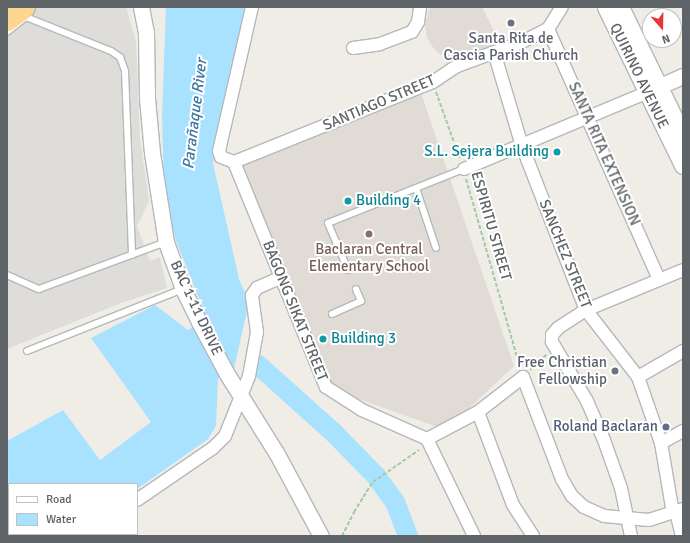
<!DOCTYPE html>
<html>
<head>
<meta charset="utf-8">
<style>
  body { margin:0 }
  #map { position:relative; width:690px; height:543px; overflow:hidden; background:#f0ede7; font-family:Signika,sans-serif }
  div>[style] { position:absolute }
  [style*='--x'] { left:calc(var(--x)*1px); top:calc(var(--y)*1px); width:calc(var(--w)*1px); rotate:calc(var(--a)*1deg) }
  .industrial>* { inset:0; background:#dfddd9 }
  .education>* { inset:0; background:#e0dcd5 }
  .water>* { inset:0; background:#a9e2ff }
  .river>* { height:20px; margin:-10px; padding:0 10px; transform-origin:10px; border-radius:10px; background:#a9e2ff }
  .path>* { height:2px; margin-top:-1px; transform-origin:0; background:repeating-linear-gradient(90deg,#9ecca6 0 4px,transparent 0 6px) }
  .roads { filter:drop-shadow(1px 0 #b4b8bb) drop-shadow(-1px 0 #b4b8bb) drop-shadow(0 1px #b4b8bb) drop-shadow(0 -1px #b4b8bb) }
  .service>* { height:6px; margin:-3px; padding:0 3px; transform-origin:3px; border-radius:3px; background:#fff }
  .minor>* { height:12px; margin:-6px; padding:0 6px; transform-origin:6px; border-radius:6px; background:#fff }
  .tertiary>* { height:15px; margin:-7.5px; padding:0 7.5px; transform-origin:7.5px; border-radius:7.5px; background:#fff }
  .secondary>* { height:17px; margin:-8.5px; padding:0 8.5px; transform-origin:8.5px; border-radius:8.5px; background:#fff }
  .motorway>* { height:21px; margin:-10.5px; padding:0 10.5px; transform-origin:10.5px; border-radius:10.5px; background:#fdd792 }
  .dots>* { width:11px; height:11px; translate:-50% -50%; box-sizing:border-box; border:2px solid #fff; border-radius:50% }
  span { translate:-50% -50%; white-space:nowrap; text-align:center; line-height:1.15; -webkit-text-stroke:4px #fff; paint-order:stroke }
  .worship-label { font-size:15px; color:#5b616d }
  .right { translate:-100% -50%; text-align:right }
  .street-label { font-size:15px; color:#5e6367 }
  .culture-label { font-size:15px; color:#0d838f }
  .left { translate:0 -50%; text-align:left }
  .education-label { font-size:15px; color:#785e54 }
  .service-label { font-size:15px; color:#4e5e75 }
  .water-label { font-size:16px; color:#3e77a1; font-style:italic }
  .frame { position:absolute; inset:0; border:8px solid #5e6367; pointer-events:none }
  .legend { position:absolute; left:8px; top:483px; width:130px; height:52px; box-sizing:border-box; background:#fff; border:1px solid #bfc1c2; margin:0; padding:5px 7px; list-style:none; font-size:12px; color:#5e6367 }
  .legend li { display:flex; align-items:center; gap:8px; height:20px }
  .legend b { width:20px; border:1px solid #bfc1c2 }
  .north { position:absolute; left:642px; top:8px; width:40px; height:40px; box-sizing:border-box; background:#fff; border:1px solid #bfc1c2; border-radius:50%; rotate:160deg; font-size:11px; font-weight:700; line-height:16px; text-align:center; color:#5e6367 }
  .north::after { content:''; display:block; margin:auto; width:14px; height:18px; background:#ea3437; clip-path:polygon(50% 0,100% 100%,50% 72%,0 100%) }
</style>
</head>
<body>
<div id="map">
  <div class="industrial">
    <div style="clip-path:polygon(7px 7px,126px 7px,136px 41px,140px 139px,149px 201px,137px 226px,150px 261px,160px 257px,167px 288px,124px 302px,7px 349px)"></div>
    <div style="clip-path:polygon(7px 494px,9px 500px,7px 535px)"></div>
  </div>
  <div class="education">
    <div style="clip-path:polygon(430px 7px,482px 7px,502px 47px,458px 61px,445px 58px,434px 49px,427px 38px,425px 24px)"></div>
    <div style="clip-path:polygon(421px 93px,514px 366px,461px 416px,443px 429px,331px 389px,240px 164px)"></div>
  </div>
  <div class="water">
    <div style="clip-path:polygon(166px 7px,248px 7px,213px 163px,239px 279px,249px 302px,234px 369px,218px 378px,216px 426px,208px 439px,137px 489px,137px 484px,9px 484px,9px 500px,7px 441px,63px 410px,100px 460px,151px 422px,91px 338px,155px 305px,188px 330px,207px 319px,175px 238px,164px 191px,162px 115px)"></div>
    <div style="clip-path:polygon(9px 533px,9px 534px,78px 534px,7px 536px)"></div>
  </div>
  <div class="river">
    <div style="--x:257;--y:364;--w:103;--a:41.9"></div>
    <div style="--x:334;--y:433;--w:60;--a:45.7"></div>
    <div style="--x:376;--y:476;--w:32;--a:54"></div>
    <div style="--x:395;--y:502;--w:36;--a:69"></div>
  </div>
  <div class="path">
    <div style="--x:436;--y:92;--w:71;--a:70.3"></div>
    <div style="--x:466;--y:179;--w:196;--a:74"></div>
    <div style="--x:530;--y:370;--w:23;--a:-43"></div>
    <div style="--x:342;--y:536;--w:27;--a:-63"></div>
    <div style="--x:354;--y:512;--w:36;--a:-58"></div>
    <div style="--x:373;--y:482;--w:56;--a:-34.8"></div>
  </div>
  <div class="roads">
    <div class="service">
      <div style="--x:7;--y:32;--w:24;--a:-38"></div>
      <div style="--x:26;--y:17;--w:92;--a:21.8"></div>
      <div style="--x:111;--y:51;--w:11;--a:34"></div>
      <div style="--x:120;--y:57;--w:15;--a:70"></div>
      <div style="--x:125;--y:71;--w:184;--a:87.8"></div>
      <div style="--x:416;--y:188;--w:63;--a:71.6"></div>
      <div style="--x:348;--y:270;--w:51;--a:-113.1"></div>
      <div style="--x:328;--y:223;--w:146;--a:-21.7"></div>
      <div style="--x:7;--y:275;--w:35;--a:24"></div>
      <div style="--x:39;--y:289;--w:135;--a:-20.3"></div>
      <div style="--x:332;--y:314;--w:32;--a:-24"></div>
      <div style="--x:361;--y:301;--w:13;--a:-113"></div>
      <div style="--x:27;--y:351;--w:168;--a:-21.7"></div>
    </div>
    <div class="minor">
      <div style="--x:252;--y:7;--w:148;--a:102.9"></div>
      <div style="--x:219;--y:151;--w:6;--a:72"></div>
      <div style="--x:221;--y:157;--w:14;--a:21"></div>
      <div style="--x:234;--y:162;--w:214;--a:-21.9"></div>
      <div style="--x:433;--y:82;--w:29;--a:-34"></div>
      <div style="--x:457;--y:66;--w:69;--a:-20.3"></div>
      <div style="--x:522;--y:42;--w:29;--a:-27"></div>
      <div style="--x:548;--y:29;--w:26;--a:-58"></div>
      <div style="--x:548;--y:29;--w:274;--a:66.1"></div>
      <div style="--x:353;--y:48;--w:27;--a:-8"></div>
      <div style="--x:380;--y:44;--w:34;--a:-21"></div>
      <div style="--x:412;--y:32;--w:12;--a:-59"></div>
      <div style="--x:418;--y:22;--w:15;--a:-82"></div>
      <div style="--x:494;--y:52;--w:98;--a:73.4"></div>
      <div style="--x:522;--y:146;--w:176;--a:68.7"></div>
      <div style="--x:586;--y:310;--w:85;--a:52.2"></div>
      <div style="--x:638;--y:377;--w:70;--a:70.8"></div>
      <div style="--x:661;--y:443;--w:71;--a:80.3"></div>
      <div style="--x:234;--y:162;--w:243;--a:67.8"></div>
      <div style="--x:326;--y:387;--w:43;--a:32.6"></div>
      <div style="--x:362;--y:410;--w:71;--a:24"></div>
      <div style="--x:427;--y:439;--w:108;--a:64.1"></div>
      <div style="--x:464;--y:169;--w:197;--a:-22.7"></div>
      <div style="--x:638;--y:377;--w:52;--a:-30"></div>
      <div style="--x:478;--y:412;--w:99;--a:69.4"></div>
      <div style="--x:513;--y:505;--w:37;--a:57"></div>
      <div style="--x:427;--y:439;--w:58;--a:-27.9"></div>
      <div style="--x:478;--y:412;--w:57;--a:-37.9"></div>
      <div style="--x:523;--y:377;--w:109;--a:69.1"></div>
      <div style="--x:562;--y:479;--w:20;--a:60"></div>
      <div style="--x:572;--y:496;--w:16;--a:43"></div>
      <div style="--x:584;--y:507;--w:22;--a:24"></div>
      <div style="--x:604;--y:516;--w:45;--a:5.1"></div>
      <div style="--x:649;--y:520;--w:36;--a:-18"></div>
      <div style="--x:661;--y:443;--w:25;--a:-29"></div>
      <div style="--x:137;--y:500;--w:92;--a:-34.4"></div>
      <div style="--x:213;--y:448;--w:17;--a:-45"></div>
      <div style="--x:225;--y:436;--w:65;--a:-68.2"></div>
      <div style="--x:249;--y:376;--w:45;--a:-79.7"></div>
      <div style="--x:257;--y:332;--w:37;--a:-98"></div>
      <div style="--x:252;--y:295;--w:9;--a:-54"></div>
      <div style="--x:257;--y:288;--w:27;--a:-24"></div>
      <div style="--x:676;--y:512;--w:25;--a:76"></div>
      <div style="--x:89;--y:536;--w:4;--a:-34"></div>
      <div style="--x:631;--y:536;--w:49;--a:-101.8"></div>
      <div style="--x:621;--y:488;--w:51;--a:-109.5"></div>
      <div style="--x:604;--y:440;--w:43;--a:-113.6"></div>
      <div style="--x:587;--y:401;--w:69;--a:-120.7"></div>
      <div style="--x:552;--y:342;--w:7;--a:-90"></div>
      <div style="--x:552;--y:335;--w:9;--a:-49"></div>
      <div style="--x:558;--y:328;--w:33;--a:-33"></div>
      <div style="--x:586;--y:310;--w:105;--a:-22.4"></div>
    </div>
    <div class="tertiary">
      <div style="--x:141;--y:7;--w:25;--a:79"></div>
      <div style="--x:146;--y:32;--w:66;--a:89.1"></div>
      <div style="--x:147;--y:98;--w:55;--a:84.8"></div>
      <div style="--x:152;--y:153;--w:90;--a:81.1"></div>
      <div style="--x:166;--y:242;--w:50;--a:70.1"></div>
      <div style="--x:183;--y:289;--w:37;--a:64"></div>
      <div style="--x:199;--y:322;--w:59;--a:61.7"></div>
      <div style="--x:227;--y:374;--w:94;--a:58"></div>
      <div style="--x:277;--y:454;--w:93;--a:61.8"></div>
      <div style="--x:649;--y:91;--w:37;--a:-24"></div>
    </div>
    <div class="secondary">
      <div style="--x:606;--y:7;--w:176;--a:64"></div>
      <div style="--x:620;--y:7;--w:144;--a:64.1"></div>
    </div>
    <div class="motorway">
      <div style="--x:7;--y:20;--w:21;--a:-37"></div>
    </div>
  </div>
  <div class="dots">
    <div style="left:511px;top:23px;background:#6b7280"></div>
    <div style="left:557px;top:152px;background:#0f9aa8"></div>
    <div style="left:348px;top:201px;background:#0f9aa8"></div>
    <div style="left:369px;top:234px;background:#8d6e63"></div>
    <div style="left:323px;top:339px;background:#0f9aa8"></div>
    <div style="left:615px;top:371px;background:#6b7280"></div>
    <div style="left:666px;top:427px;background:#5c6f8a"></div>
  </div>
  <div class="worship-label">
    <span style="left:511px;top:47px">Santa Rita de<br>Cascia Parish Church</span>
    <span class="right" style="left:607px;top:371px">Free Christian<br>Fellowship</span>
  </div>
  <div class="street-label">
    <span style="left:639px;top:76px;rotate:64deg">QUIRINO AVENUE</span>
    <span style="left:379px;top:103px;rotate:-23deg">SANTIAGO STREET</span>
    <span style="left:604px;top:154px;rotate:66deg">SANTA RITA EXTENSION</span>
    <span style="left:491px;top:226px;rotate:74deg">ESPIRITU STREET</span>
    <span style="left:565px;top:254px;rotate:68deg">SANCHEZ STREET</span>
    <span style="left:196px;top:308px;rotate:65deg">BAC 1-11 DRIVE</span>
    <span style="left:295px;top:311px;rotate:68deg">BAGONG SIKAT STREET</span>
  </div>
  <div class="culture-label">
    <span class="right" style="left:549px;top:152px">S.L. Sejera Building</span>
    <span class="left" style="left:356px;top:201px">Building 4</span>
    <span class="left" style="left:331px;top:339px">Building 3</span>
  </div>
  <div class="education-label">
    <span style="left:369px;top:258px">Baclaran Central<br>Elementary School</span>
  </div>
  <div class="service-label">
    <span class="right" style="left:658px;top:427px">Roland Baclaran</span>
  </div>
  <div class="water-label">
    <span style="left:195px;top:114px;rotate:-83deg">Parañaque River</span>
  </div>
  <div class="frame"></div>
  <ul class="legend">
  <li><b style="height:5px;background:#fff"></b>Road</li>
  <li><b style="height:11px;background:#a9e2ff"></b>Water</li>
  </ul>
  <div class="north">N</div>
</div>
</body>
</html>
